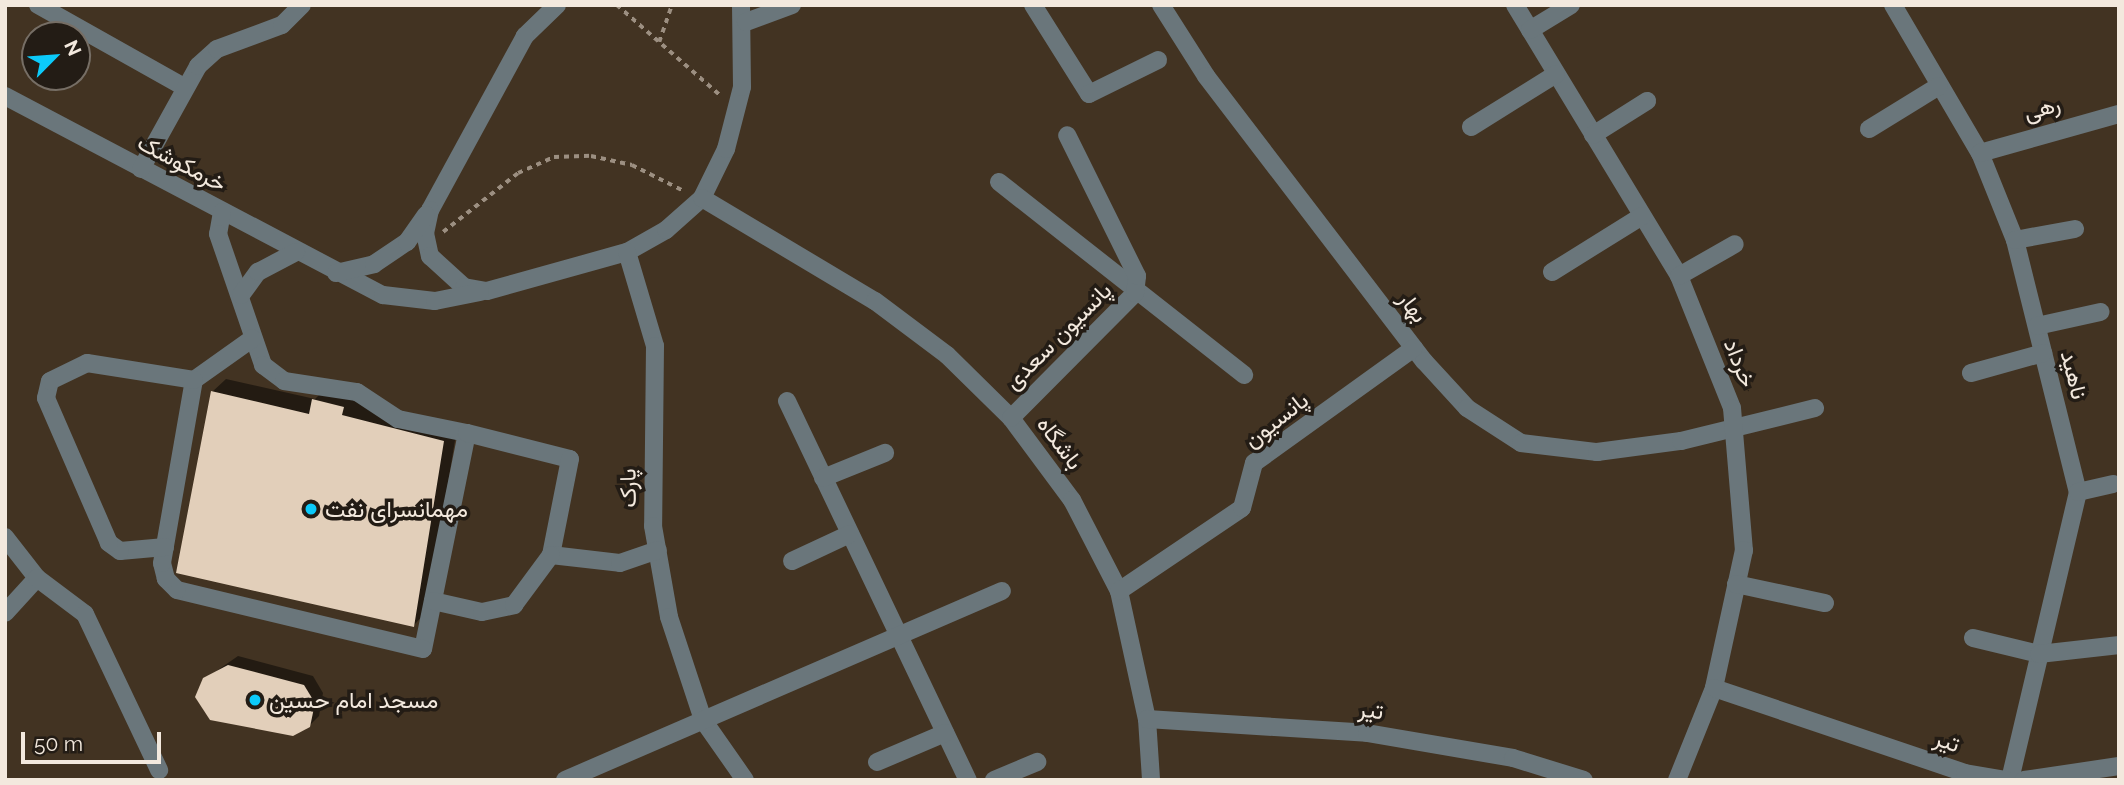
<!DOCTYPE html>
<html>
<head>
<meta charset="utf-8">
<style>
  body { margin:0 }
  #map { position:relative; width:2124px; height:785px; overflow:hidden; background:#423322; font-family:Raleway,Vazirmatn,sans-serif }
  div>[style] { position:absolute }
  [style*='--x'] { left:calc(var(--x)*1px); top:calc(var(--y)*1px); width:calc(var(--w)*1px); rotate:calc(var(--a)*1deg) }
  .shadow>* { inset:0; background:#0007 }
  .building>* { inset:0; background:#e2cfba }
  .path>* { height:3.5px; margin-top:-1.75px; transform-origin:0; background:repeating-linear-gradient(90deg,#9c8f81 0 5px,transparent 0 10px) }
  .minor>* { height:18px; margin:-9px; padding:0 9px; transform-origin:9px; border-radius:9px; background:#6a767b }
  .dots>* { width:19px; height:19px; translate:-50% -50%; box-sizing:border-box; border:4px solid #231c15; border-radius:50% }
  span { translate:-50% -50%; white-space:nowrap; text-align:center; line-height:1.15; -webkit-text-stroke:7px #231c15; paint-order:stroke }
  .street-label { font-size:23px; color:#f3e9de }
  .poi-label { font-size:23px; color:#f3e9de }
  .left { translate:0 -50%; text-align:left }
  .frame { position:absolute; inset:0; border:7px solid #f3e9de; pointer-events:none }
  .north { position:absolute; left:21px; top:21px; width:70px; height:70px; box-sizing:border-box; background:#231c15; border:2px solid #766e65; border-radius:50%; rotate:65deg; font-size:19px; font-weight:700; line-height:28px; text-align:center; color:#f3e9de }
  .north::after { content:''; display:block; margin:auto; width:24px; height:32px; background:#0ccafa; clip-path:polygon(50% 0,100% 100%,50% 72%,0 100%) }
  .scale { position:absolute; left:21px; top:732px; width:140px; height:32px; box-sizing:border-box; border:4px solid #f3e9de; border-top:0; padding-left:9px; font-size:21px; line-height:24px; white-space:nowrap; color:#f3e9de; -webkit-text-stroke:5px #231c15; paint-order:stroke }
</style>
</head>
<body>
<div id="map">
  <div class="shadow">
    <div style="clip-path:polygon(226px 379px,315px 399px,327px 387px,356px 393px,354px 401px,457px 428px,427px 611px,414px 625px,178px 571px,212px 392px)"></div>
    <div style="clip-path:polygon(238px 656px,313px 676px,323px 693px,319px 716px,309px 726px,205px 679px)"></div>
  </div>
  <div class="building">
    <div style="clip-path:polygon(211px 391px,309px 414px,312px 399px,344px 407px,342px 415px,444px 441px,414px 627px,176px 573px)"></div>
    <div style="clip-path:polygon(228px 665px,304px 685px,315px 703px,310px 727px,293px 736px,210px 720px,195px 697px,203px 678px)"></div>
  </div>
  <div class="path">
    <div style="--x:617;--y:5;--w:138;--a:41.2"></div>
    <div style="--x:659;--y:42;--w:39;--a:-71"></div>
    <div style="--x:443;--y:232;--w:95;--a:-38.2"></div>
    <div style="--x:518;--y:173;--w:39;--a:-24"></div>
    <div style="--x:554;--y:157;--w:37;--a:-2"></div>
    <div style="--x:591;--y:156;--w:42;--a:12.4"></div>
    <div style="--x:632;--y:165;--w:58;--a:26.6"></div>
  </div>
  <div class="minor">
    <div style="--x:38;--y:5;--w:167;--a:29.3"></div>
    <div style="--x:557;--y:5;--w:45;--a:135.9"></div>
    <div style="--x:525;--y:36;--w:198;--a:118.6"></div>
    <div style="--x:430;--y:210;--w:24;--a:102"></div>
    <div style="--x:425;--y:233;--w:24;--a:78"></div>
    <div style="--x:430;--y:256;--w:46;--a:42.4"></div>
    <div style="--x:464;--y:287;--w:23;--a:10"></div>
    <div style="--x:487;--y:291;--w:145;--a:-15.6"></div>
    <div style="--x:627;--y:252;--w:45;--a:-29.4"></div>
    <div style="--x:666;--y:230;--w:48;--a:-41.6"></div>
    <div style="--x:702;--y:198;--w:55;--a:-63.9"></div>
    <div style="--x:726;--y:149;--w:64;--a:-75.5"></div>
    <div style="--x:742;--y:87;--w:82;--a:-90.7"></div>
    <div style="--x:1033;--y:5;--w:105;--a:57.8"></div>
    <div style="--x:1089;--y:94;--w:77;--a:-26.2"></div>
    <div style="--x:1161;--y:5;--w:84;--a:57.6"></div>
    <div style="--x:1206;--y:76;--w:359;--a:52.6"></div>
    <div style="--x:1424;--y:361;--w:64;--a:47.5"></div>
    <div style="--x:1467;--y:408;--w:64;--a:32.9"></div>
    <div style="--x:1521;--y:443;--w:77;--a:6.8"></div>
    <div style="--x:1597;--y:452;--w:85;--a:-7.5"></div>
    <div style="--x:1681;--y:441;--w:138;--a:-13.8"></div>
    <div style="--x:1515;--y:5;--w:317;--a:58.8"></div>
    <div style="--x:1679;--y:276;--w:142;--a:68.1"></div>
    <div style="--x:1732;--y:408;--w:143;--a:85.2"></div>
    <div style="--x:1744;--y:550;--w:141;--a:102.3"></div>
    <div style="--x:1714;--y:688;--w:99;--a:111.9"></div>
    <div style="--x:1893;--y:5;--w:172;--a:59.6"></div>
    <div style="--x:1980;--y:153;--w:94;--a:68.1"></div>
    <div style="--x:2015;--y:240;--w:260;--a:76"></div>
    <div style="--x:2078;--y:492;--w:296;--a:103.3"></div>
    <div style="--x:746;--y:22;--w:49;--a:-20.3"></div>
    <div style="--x:1530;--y:30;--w:48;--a:-31.4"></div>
    <div style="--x:5;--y:96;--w:427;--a:27.8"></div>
    <div style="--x:383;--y:295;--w:52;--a:6.6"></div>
    <div style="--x:435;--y:301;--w:46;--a:-11.3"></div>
    <div style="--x:1471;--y:127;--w:100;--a:-31.9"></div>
    <div style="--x:1869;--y:129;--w:82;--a:-31.6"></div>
    <div style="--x:1593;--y:135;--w:64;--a:-32.2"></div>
    <div style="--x:1980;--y:153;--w:144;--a:-15.7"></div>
    <div style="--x:141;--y:169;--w:118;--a:-61"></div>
    <div style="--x:198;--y:66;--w:25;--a:-42"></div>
    <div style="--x:217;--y:49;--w:69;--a:-20.3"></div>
    <div style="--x:282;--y:25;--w:28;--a:-45"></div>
    <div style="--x:999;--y:182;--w:312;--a:38.2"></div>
    <div style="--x:702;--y:198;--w:201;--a:30.8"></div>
    <div style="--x:875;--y:301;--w:90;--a:36.9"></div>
    <div style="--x:947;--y:355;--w:90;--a:44.5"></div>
    <div style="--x:1011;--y:418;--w:102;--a:53.4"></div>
    <div style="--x:1072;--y:500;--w:102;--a:62.7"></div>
    <div style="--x:1119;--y:591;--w:131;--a:77.7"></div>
    <div style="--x:1147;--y:719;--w:61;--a:86.2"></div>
    <div style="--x:222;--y:212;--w:22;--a:100"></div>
    <div style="--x:218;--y:234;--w:139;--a:71"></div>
    <div style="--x:263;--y:365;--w:26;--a:37"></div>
    <div style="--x:284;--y:381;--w:74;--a:8.6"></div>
    <div style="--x:357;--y:392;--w:49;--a:33.4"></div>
    <div style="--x:398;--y:419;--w:70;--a:11.5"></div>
    <div style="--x:467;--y:433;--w:220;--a:101.5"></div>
    <div style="--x:423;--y:649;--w:253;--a:-166.5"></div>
    <div style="--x:177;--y:590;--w:16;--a:-135"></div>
    <div style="--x:166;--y:579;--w:16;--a:-104"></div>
    <div style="--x:162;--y:563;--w:186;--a:-80.1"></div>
    <div style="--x:194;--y:380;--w:72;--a:-35.4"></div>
    <div style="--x:2015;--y:240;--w:61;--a:-10.4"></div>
    <div style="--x:627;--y:252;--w:98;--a:73.4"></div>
    <div style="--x:655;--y:346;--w:180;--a:90.6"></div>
    <div style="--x:653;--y:526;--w:92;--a:80"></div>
    <div style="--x:669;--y:617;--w:108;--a:71.7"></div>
    <div style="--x:703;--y:720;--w:73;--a:55"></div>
    <div style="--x:1552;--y:272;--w:106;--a:-31.9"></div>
    <div style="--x:336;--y:273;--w:39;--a:-13"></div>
    <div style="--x:374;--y:264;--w:40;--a:-34"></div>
    <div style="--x:407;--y:242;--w:33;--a:-55"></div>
    <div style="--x:1679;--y:276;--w:64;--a:-29.7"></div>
    <div style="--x:241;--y:295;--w:29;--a:-54"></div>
    <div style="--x:258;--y:272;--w:43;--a:-27.8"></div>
    <div style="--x:2037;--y:326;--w:65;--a:-12.5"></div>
    <div style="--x:1971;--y:373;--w:75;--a:-15.5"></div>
    <div style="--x:787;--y:401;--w:420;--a:64.5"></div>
    <div style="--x:1011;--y:418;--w:176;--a:-45.2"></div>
    <div style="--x:1135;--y:293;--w:17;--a:-83"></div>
    <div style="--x:1137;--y:276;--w:157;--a:-116.4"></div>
    <div style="--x:467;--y:433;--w:106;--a:14.2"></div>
    <div style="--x:570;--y:459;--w:98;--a:101.2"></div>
    <div style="--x:551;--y:555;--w:69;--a:6.6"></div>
    <div style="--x:620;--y:563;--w:40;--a:-18.9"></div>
    <div style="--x:823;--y:478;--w:67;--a:-22"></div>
    <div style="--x:2078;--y:492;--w:36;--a:-13"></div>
    <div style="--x:5;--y:537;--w:52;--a:52"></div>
    <div style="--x:37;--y:578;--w:47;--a:132.4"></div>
    <div style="--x:165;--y:547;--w:45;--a:174.9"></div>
    <div style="--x:120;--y:551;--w:14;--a:-144"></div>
    <div style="--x:109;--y:543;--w:158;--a:-113.5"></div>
    <div style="--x:46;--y:398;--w:17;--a:-77"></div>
    <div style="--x:50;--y:381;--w:41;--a:-25.9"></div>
    <div style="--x:87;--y:363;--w:108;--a:9"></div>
    <div style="--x:792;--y:561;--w:64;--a:-25"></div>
    <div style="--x:37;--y:578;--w:60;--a:36.9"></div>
    <div style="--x:85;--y:614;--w:173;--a:64.6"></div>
    <div style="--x:1736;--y:584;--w:91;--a:12.1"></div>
    <div style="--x:1119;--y:591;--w:148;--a:-34"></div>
    <div style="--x:1242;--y:508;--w:47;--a:-75.1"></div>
    <div style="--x:1254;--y:463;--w:197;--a:-35.7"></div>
    <div style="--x:433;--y:601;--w:50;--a:12.7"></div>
    <div style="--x:482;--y:612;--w:33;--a:-12"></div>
    <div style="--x:514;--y:605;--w:62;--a:-53.5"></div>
    <div style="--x:1973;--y:638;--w:68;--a:13.6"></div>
    <div style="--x:2039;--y:654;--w:81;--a:-6.4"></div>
    <div style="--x:1714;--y:688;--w:265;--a:18.7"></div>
    <div style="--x:1965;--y:773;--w:42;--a:9.7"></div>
    <div style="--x:1147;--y:719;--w:220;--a:3.6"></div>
    <div style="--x:1367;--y:733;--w:148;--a:9.7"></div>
    <div style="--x:1513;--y:758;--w:74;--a:17.2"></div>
    <div style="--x:877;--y:762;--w:74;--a:-23.1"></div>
    <div style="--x:565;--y:780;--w:476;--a:-23.4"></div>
    <div style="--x:994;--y:780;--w:47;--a:-22.7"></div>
    <div style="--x:2024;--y:780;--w:96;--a:-8.4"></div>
  </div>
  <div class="dots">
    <div style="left:311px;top:509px;background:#0ccafa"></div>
    <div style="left:255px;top:700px;background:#0ccafa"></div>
  </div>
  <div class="street-label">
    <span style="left:2042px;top:108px;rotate:-16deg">رهی</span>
    <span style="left:182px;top:163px;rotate:28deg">خرمکوشک</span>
    <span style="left:1413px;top:307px;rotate:53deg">بهار</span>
    <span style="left:1058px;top:336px;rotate:-45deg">پانسیون سعدی</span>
    <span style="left:1740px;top:363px;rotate:68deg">خرداد</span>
    <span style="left:2074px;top:375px;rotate:76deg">ناهید</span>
    <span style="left:1276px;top:420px;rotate:-38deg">پانسیون</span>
    <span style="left:1060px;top:443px;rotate:53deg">باشگاه</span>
    <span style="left:628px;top:488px;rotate:-91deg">پارک</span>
    <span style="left:1371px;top:710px;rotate:7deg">تیر</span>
    <span style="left:1947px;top:741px;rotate:19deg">تیر</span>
  </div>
  <div class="poi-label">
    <span class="left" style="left:325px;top:509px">مهمانسرای نفت</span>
    <span class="left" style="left:269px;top:700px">مسجد امام حسین</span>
  </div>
  <div class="frame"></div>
  <div class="north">N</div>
  <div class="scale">50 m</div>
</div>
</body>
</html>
